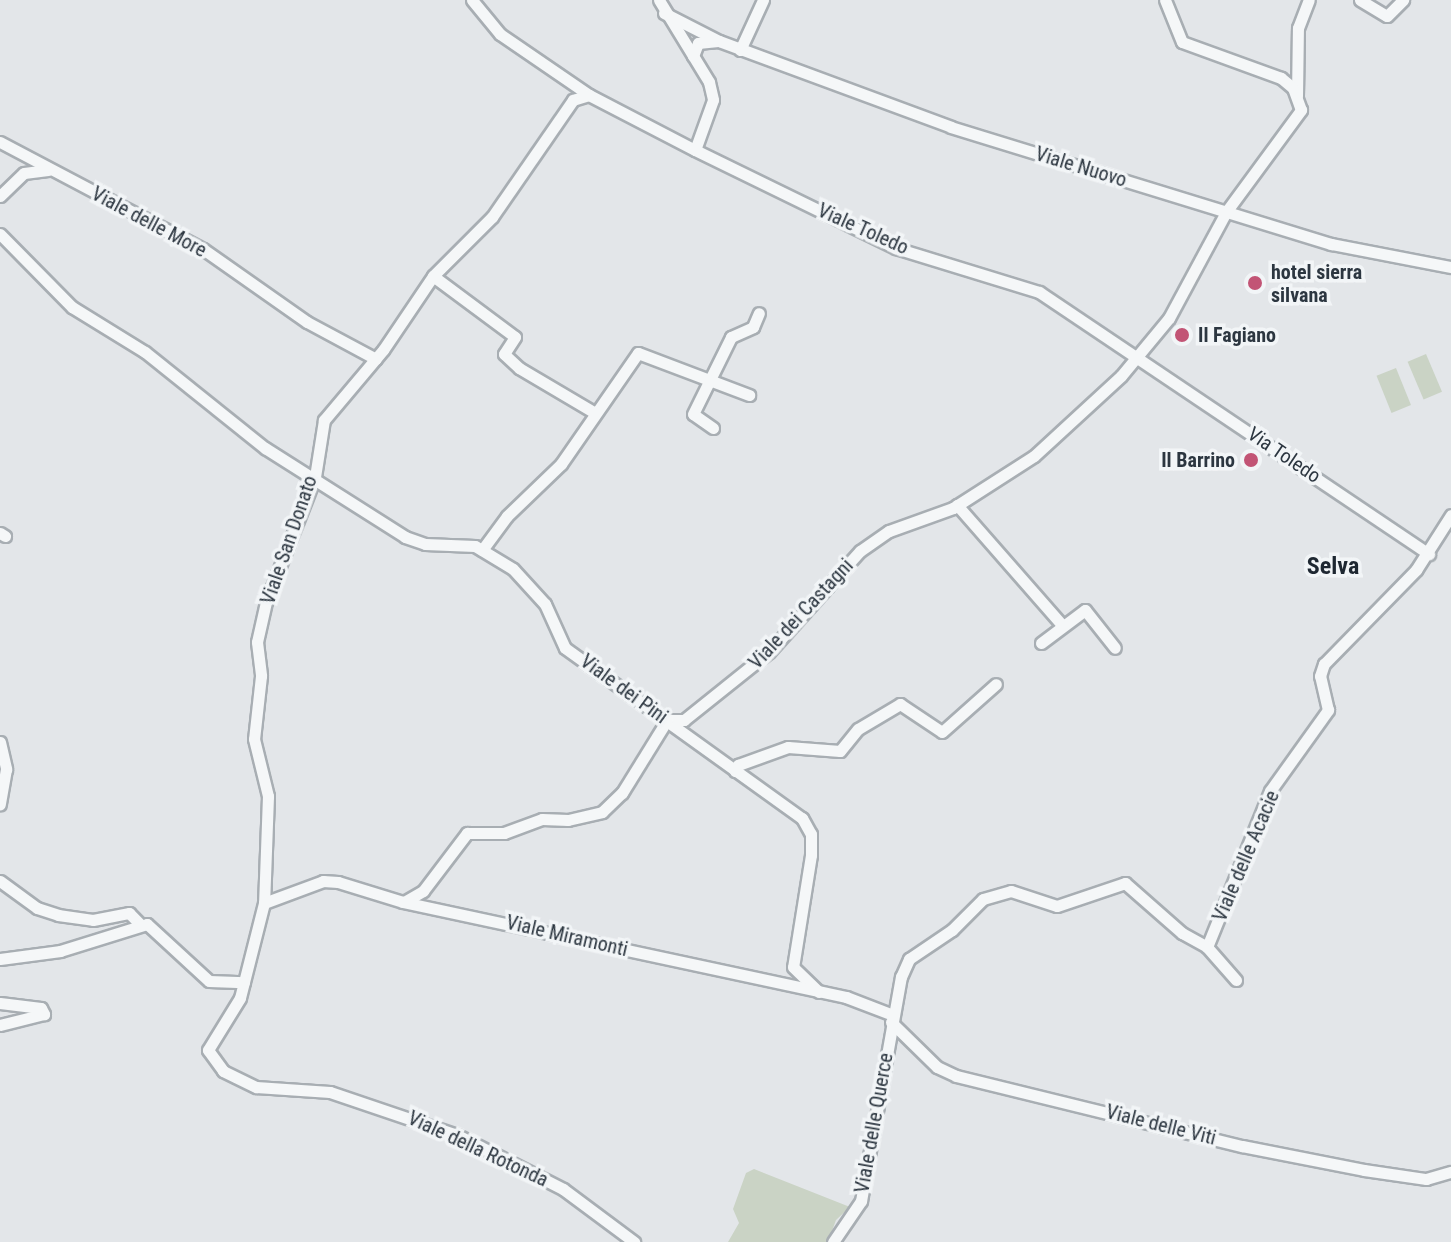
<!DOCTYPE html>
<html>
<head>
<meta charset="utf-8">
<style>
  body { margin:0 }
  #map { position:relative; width:1451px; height:1242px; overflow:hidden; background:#e3e6e9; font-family:"Roboto Condensed",sans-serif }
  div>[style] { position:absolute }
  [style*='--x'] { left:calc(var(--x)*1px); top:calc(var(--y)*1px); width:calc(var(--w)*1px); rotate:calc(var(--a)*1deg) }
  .green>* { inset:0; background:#cad3c5; transform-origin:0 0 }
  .roads { filter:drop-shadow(2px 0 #a8aeb3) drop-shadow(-2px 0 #a8aeb3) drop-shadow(0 2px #a8aeb3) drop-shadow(0 -2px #a8aeb3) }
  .minor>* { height:11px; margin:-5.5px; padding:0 5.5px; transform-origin:5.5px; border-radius:5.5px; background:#f5f7f8 }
  .dots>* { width:22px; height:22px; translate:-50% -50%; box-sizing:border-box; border:4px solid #f2f5f7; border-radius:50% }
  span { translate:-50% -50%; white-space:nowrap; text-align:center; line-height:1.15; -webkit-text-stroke:7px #f2f5f7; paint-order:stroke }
  .street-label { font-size:20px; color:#2c3640 }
  .poi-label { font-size:20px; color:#2c3640; font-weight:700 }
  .left { translate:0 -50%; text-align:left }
  .right { translate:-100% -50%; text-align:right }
  .quarter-label { font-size:24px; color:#1e2731; font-weight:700 }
</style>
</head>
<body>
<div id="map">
  <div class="green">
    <div style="left:1426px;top:354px;width:41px;height:20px;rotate:67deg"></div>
    <div style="left:1396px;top:368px;width:40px;height:21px;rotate:68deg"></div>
    <div style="clip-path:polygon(754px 1169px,850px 1207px,836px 1220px,828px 1242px,728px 1242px,739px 1223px,733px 1209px,746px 1173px)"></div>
  </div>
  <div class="roads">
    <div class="minor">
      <div style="--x:472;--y:0;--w:44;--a:50.5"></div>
      <div style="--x:500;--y:34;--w:108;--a:34.4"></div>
      <div style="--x:589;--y:95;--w:119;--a:27.4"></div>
      <div style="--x:695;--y:150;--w:224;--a:26"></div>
      <div style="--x:896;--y:248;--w:150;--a:17.1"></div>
      <div style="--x:1039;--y:292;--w:470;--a:33.9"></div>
      <div style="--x:659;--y:0;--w:96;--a:58.6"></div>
      <div style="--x:709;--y:82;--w:18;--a:77"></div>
      <div style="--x:713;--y:100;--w:53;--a:109.8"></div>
      <div style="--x:1360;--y:0;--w:31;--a:31"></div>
      <div style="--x:1387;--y:16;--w:23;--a:-45"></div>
      <div style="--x:664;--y:13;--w:62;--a:27"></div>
      <div style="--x:719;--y:41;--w:247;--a:20.3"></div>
      <div style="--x:951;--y:127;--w:398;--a:17.1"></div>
      <div style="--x:1331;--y:244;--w:122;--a:10.9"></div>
      <div style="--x:740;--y:50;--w:55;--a:-65.3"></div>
      <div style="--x:693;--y:56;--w:14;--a:-69"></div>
      <div style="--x:698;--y:43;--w:20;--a:-6"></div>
      <div style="--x:589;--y:95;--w:17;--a:163"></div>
      <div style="--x:573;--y:100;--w:142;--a:124.7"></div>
      <div style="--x:492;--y:217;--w:83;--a:135"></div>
      <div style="--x:433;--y:276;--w:89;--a:124"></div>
      <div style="--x:383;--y:350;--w:92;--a:130.1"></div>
      <div style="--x:324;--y:420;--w:58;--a:99"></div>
      <div style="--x:315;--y:477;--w:134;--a:111.4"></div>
      <div style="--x:266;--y:602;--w:41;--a:102.7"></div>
      <div style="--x:257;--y:642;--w:34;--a:83"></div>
      <div style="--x:261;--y:676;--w:63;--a:96.3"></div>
      <div style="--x:254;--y:739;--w:59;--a:76.2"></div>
      <div style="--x:268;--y:796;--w:107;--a:92.1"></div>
      <div style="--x:264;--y:903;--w:98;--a:104.2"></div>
      <div style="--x:240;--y:998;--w:61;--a:121.6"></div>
      <div style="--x:208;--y:1050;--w:26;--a:54"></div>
      <div style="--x:223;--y:1071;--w:37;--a:26"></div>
      <div style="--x:256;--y:1087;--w:74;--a:3.9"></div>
      <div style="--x:330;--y:1092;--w:134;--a:18.7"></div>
      <div style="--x:457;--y:1135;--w:119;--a:27"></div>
      <div style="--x:563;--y:1189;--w:89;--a:36.7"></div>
      <div style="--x:1297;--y:96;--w:68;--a:-89.2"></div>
      <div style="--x:1298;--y:28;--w:30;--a:-69"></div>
      <div style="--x:0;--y:142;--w:229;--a:27.8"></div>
      <div style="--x:203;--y:249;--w:127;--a:35.1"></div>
      <div style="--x:307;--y:322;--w:78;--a:28.2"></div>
      <div style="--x:0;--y:196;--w:33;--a:-44"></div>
      <div style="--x:24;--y:173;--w:24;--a:-7"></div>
      <div style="--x:0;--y:234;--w:103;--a:45.4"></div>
      <div style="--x:72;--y:307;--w:86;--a:31.7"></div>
      <div style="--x:145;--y:352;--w:154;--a:38.7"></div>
      <div style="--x:265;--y:448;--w:166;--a:32.4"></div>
      <div style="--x:405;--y:537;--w:21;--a:19"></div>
      <div style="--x:425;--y:544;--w:50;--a:2.3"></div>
      <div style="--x:475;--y:546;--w:44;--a:31.2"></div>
      <div style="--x:513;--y:569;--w:47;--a:47.6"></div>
      <div style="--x:545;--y:604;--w:48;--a:65.6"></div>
      <div style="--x:565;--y:648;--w:292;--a:35.7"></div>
      <div style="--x:802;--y:818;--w:18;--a:61"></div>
      <div style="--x:811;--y:834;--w:21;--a:90"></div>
      <div style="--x:811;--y:855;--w:113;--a:99.1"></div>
      <div style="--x:793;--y:967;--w:36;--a:44"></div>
      <div style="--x:433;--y:276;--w:102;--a:36.6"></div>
      <div style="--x:515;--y:337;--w:20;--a:123"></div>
      <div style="--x:504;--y:354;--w:21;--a:43"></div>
      <div style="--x:519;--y:368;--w:88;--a:30.6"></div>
      <div style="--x:713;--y:428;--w:24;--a:-145"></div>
      <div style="--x:693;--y:414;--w:86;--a:-63.7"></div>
      <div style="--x:731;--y:337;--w:24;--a:-24"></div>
      <div style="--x:753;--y:327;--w:15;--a:-67"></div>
      <div style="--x:957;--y:505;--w:159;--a:48.8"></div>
      <div style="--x:0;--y:533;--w:6;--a:31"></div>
      <div style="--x:482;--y:550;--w:42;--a:-53.7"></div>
      <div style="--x:507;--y:516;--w:75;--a:-43.9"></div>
      <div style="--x:561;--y:464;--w:135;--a:-55.3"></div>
      <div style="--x:638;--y:353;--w:119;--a:20.7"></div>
      <div style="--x:1041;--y:643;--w:55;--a:-36.9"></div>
      <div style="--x:1085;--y:610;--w:48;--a:51.7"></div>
      <div style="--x:668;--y:720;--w:16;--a:0"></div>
      <div style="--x:684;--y:720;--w:109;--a:-38.7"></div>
      <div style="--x:769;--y:652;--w:136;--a:-48"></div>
      <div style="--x:860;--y:551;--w:35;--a:-35"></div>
      <div style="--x:889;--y:531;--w:68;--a:-19.8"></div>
      <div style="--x:953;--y:508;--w:96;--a:-32.7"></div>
      <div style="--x:1034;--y:456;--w:118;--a:-42.6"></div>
      <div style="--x:1121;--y:376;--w:75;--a:-50.4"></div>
      <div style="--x:1169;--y:318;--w:120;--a:-61.7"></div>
      <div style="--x:1226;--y:212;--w:127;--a:-53.7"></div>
      <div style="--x:1301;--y:110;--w:23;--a:-110"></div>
      <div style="--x:1293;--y:88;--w:16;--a:-140"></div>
      <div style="--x:1281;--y:78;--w:105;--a:-160"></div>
      <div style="--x:1182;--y:42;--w:45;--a:-112"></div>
      <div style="--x:0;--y:742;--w:28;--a:77"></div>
      <div style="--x:6;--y:769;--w:36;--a:100"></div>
      <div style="--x:735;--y:771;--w:7;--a:-63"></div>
      <div style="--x:738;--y:765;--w:53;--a:-19.8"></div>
      <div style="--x:788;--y:747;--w:52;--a:4.4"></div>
      <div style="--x:840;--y:751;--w:28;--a:-51"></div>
      <div style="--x:858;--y:729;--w:49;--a:-30.8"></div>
      <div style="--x:900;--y:704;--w:50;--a:33.7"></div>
      <div style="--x:942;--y:732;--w:72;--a:-41.6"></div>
      <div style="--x:0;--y:881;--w:46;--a:36.1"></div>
      <div style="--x:37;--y:908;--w:22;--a:18"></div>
      <div style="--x:58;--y:915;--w:35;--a:8"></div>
      <div style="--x:93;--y:920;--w:37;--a:-11"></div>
      <div style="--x:129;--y:913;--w:16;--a:45"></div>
      <div style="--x:404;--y:902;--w:22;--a:-30"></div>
      <div style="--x:423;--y:891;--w:73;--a:-52.8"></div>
      <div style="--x:467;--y:833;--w:37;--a:0"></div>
      <div style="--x:504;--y:833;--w:40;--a:-20.2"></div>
      <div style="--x:542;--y:819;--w:26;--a:2"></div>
      <div style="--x:568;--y:820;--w:35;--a:-13"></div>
      <div style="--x:602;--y:812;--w:28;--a:-44"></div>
      <div style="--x:622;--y:793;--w:86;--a:-58.3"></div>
      <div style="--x:264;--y:903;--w:63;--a:-20.4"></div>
      <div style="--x:323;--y:881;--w:15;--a:4"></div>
      <div style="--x:338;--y:882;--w:68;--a:17.1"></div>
      <div style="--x:403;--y:902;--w:453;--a:12.1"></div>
      <div style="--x:846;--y:997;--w:50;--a:21"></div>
      <div style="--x:1207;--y:947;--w:168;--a:-68"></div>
      <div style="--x:1270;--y:791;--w:100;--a:-54.4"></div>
      <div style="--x:1328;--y:710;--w:35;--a:-103"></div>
      <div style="--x:1320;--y:676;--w:13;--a:-72"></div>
      <div style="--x:1324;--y:664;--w:132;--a:-45.6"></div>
      <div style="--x:1416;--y:570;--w:65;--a:-57.5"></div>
      <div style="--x:0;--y:959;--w:61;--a:-7.6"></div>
      <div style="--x:60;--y:951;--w:91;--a:-17.2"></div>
      <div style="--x:147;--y:924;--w:84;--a:42.6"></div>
      <div style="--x:209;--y:981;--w:35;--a:2"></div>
      <div style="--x:0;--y:1003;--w:41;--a:7"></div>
      <div style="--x:41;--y:1008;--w:7;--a:63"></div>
      <div style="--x:44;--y:1014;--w:45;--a:166"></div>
      <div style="--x:891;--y:1022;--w:64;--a:44.4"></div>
      <div style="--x:937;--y:1067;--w:21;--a:25"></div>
      <div style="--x:956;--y:1076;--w:294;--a:13.8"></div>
      <div style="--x:1242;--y:1146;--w:124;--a:11.1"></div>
      <div style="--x:1364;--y:1170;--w:63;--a:8.3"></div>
      <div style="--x:1426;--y:1179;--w:26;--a:-16"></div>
      <div style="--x:833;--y:1242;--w:50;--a:-55.7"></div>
      <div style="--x:861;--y:1201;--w:228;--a:-79.9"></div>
      <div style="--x:901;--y:977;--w:20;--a:-66"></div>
      <div style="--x:909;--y:959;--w:52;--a:-34"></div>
      <div style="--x:952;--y:930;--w:44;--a:-45"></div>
      <div style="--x:983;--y:899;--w:29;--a:-16"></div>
      <div style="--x:1011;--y:891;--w:48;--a:18.1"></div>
      <div style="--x:1057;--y:906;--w:72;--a:-18.7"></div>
      <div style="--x:1125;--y:883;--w:76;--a:41.3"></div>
      <div style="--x:1182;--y:933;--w:29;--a:29"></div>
      <div style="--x:1207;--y:947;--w:44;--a:48.7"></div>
    </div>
  </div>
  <div class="dots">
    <div style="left:1255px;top:283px;background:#c25475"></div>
    <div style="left:1182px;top:335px;background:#c25475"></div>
    <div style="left:1251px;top:460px;background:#c25475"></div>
  </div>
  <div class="street-label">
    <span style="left:1081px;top:167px;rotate:17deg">Viale Nuovo</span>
    <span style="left:149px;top:222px;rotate:28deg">Viale delle More</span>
    <span style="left:863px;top:229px;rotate:24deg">Viale Toledo</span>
    <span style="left:1284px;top:455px;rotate:34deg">Via Toledo</span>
    <span style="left:289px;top:540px;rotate:-71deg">Viale San Donato</span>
    <span style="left:801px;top:614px;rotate:-47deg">Viale dei Castagni</span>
    <span style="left:624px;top:689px;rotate:36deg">Viale dei Pini</span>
    <span style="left:1246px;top:856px;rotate:-67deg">Viale delle Acacie</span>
    <span style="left:567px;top:936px;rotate:13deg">Viale Miramonti</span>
    <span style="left:874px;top:1123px;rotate:-80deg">Viale delle Querce</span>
    <span style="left:1161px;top:1125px;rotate:14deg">Viale delle Viti</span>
    <span style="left:478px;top:1149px;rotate:25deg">Viale della Rotonda</span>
  </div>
  <div class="poi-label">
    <span class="left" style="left:1271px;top:284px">hotel sierra<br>silvana</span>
    <span class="left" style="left:1198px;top:335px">Il Fagiano</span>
    <span class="right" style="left:1235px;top:460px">Il Barrino</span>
  </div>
  <div class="quarter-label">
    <span style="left:1333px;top:567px">Selva</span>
  </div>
</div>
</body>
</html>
